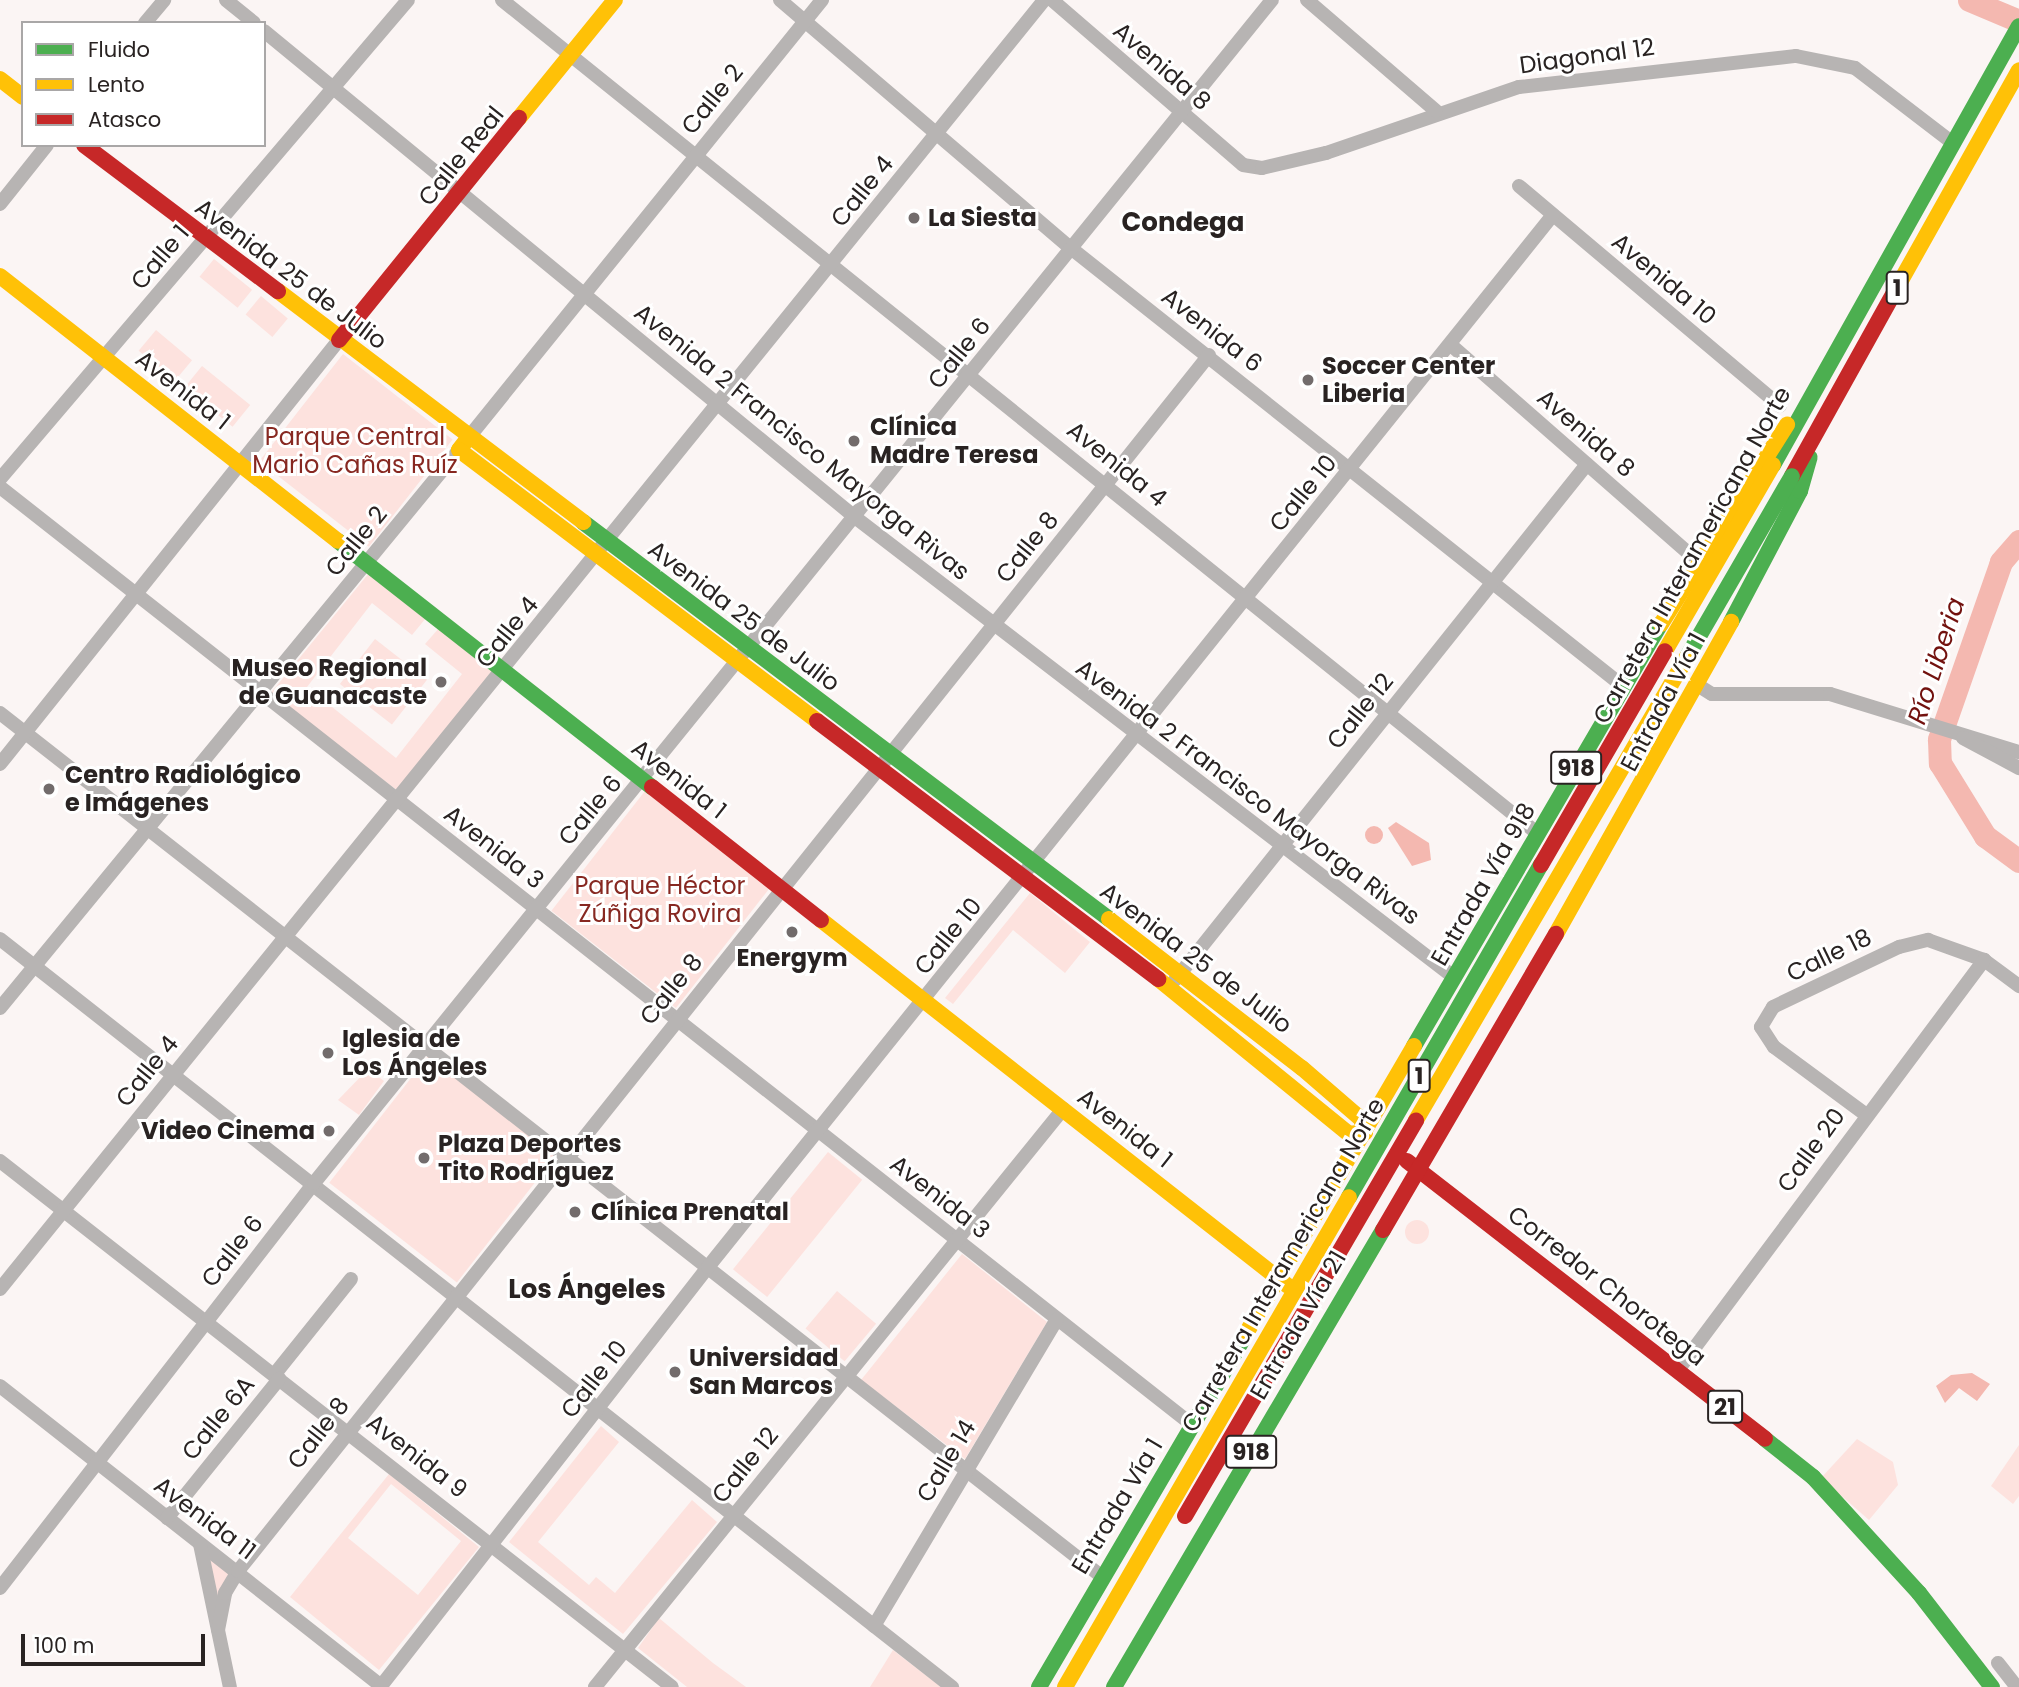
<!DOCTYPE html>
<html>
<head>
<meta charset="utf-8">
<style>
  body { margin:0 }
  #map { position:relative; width:2019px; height:1687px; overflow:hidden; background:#fbf5f4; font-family:Poppins,sans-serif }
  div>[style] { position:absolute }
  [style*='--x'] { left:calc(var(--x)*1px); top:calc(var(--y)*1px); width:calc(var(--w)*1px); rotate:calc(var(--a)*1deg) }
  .green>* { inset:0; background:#fde2de; transform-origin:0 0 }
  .round { border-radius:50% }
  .water>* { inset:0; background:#f4b8b0 }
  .river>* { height:23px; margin:-11.5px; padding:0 11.5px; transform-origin:11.5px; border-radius:11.5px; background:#f4b8b0 }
  .street>* { height:14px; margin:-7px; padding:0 7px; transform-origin:7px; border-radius:7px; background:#b7b4b3 }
  .fast>* { height:16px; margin:-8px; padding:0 8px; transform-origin:8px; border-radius:8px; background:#4caf50 }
  .slow>* { height:16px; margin:-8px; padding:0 8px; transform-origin:8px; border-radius:8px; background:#ffc107 }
  .jam>* { height:16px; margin:-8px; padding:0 8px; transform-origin:8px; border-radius:8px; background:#c62828 }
  .fast-bridge>* { height:16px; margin:-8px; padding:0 8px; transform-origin:8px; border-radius:8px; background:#4caf50 }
  .slow-bridge>* { height:16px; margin:-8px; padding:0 8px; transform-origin:8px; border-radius:8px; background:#ffc107 }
  .jam-bridge>* { height:16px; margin:-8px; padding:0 8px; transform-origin:8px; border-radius:8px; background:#c62828 }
  .dots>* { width:19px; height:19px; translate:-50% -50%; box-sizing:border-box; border:4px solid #fff; border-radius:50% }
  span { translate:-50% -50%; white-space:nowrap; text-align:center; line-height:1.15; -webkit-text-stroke:6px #fff; paint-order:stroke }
  .shield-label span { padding:2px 5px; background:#fff; border:2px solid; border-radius:5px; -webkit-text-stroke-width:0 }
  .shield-label { font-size:23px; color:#292322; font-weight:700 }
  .street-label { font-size:24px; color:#292322 }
  .poi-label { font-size:24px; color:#292322; font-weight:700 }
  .left { translate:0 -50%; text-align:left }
  .right { translate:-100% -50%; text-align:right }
  .park-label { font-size:24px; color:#872821 }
  .neighbourhood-label { font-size:26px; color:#292322; font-weight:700 }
  .water-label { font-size:26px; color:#72110e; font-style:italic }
  .legend { position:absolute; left:21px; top:21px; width:245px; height:126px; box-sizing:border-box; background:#fff; border:2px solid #a9a7a7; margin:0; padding:9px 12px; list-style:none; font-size:21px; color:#292322 }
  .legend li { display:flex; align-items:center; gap:14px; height:35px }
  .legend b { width:35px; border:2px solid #a9a7a7 }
  .scale { position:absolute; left:21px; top:1634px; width:184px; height:32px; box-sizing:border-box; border:4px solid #292322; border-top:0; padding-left:9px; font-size:21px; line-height:24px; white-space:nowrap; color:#292322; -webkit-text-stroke:5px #fff; paint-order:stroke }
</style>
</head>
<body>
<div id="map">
  <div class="green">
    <div style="left:214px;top:259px;width:49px;height:23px;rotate:39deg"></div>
    <div style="left:261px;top:296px;width:35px;height:24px;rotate:40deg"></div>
    <div style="left:156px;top:330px;width:47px;height:27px;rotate:40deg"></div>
    <div style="left:343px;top:354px;width:139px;height:136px;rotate:38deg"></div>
    <div style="left:202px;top:366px;width:62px;height:28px;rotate:39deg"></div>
    <div style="clip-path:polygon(369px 573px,426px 618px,412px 635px,372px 603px,307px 687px,396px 758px,462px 674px,425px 644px,439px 628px,493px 671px,398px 791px,270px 694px)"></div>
    <div style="left:375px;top:639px;width:66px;height:57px;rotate:38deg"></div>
    <div style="left:645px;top:791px;width:158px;height:152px;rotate:38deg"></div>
    <div style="clip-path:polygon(1030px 893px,1090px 942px,1065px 973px,1013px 930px,953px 1004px,945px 998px)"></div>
    <div style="left:429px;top:1055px;width:162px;height:162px;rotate:38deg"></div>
    <div style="clip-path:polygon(368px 1069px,384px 1081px,359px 1115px,338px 1100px)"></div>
    <div style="left:828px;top:1152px;width:44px;height:151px;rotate:39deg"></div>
    <div class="round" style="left:1405px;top:1220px;width:24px;height:24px"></div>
    <div style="clip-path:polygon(962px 1254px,1047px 1322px,965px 1459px,861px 1380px)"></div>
    <div style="left:837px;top:1291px;width:51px;height:49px;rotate:40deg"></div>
    <div style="clip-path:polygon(601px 1426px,619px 1442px,538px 1542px,589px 1585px,596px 1577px,615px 1593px,692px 1500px,717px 1522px,623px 1634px,509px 1542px)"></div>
    <div style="clip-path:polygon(1857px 1439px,1893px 1462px,1898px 1485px,1869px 1520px,1821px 1478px)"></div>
    <div style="clip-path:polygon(2019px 1445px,2019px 1496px,2013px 1504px,1991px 1486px)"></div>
    <div style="clip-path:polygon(evenodd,389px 1474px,479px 1547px,379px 1670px,290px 1597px,389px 1474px,391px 1484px,461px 1541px,418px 1595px,348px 1538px,391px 1484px)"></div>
    <div style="clip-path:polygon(207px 1556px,229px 1572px,217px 1608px)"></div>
    <div style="clip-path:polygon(659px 1618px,713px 1663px,746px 1687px,687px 1687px,638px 1648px)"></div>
    <div style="clip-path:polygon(893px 1650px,941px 1687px,870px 1687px)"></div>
  </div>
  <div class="water">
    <div style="clip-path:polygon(1396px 822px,1429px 843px,1431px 860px,1412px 866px,1388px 828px)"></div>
    <div class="round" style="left:1365px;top:826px;width:18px;height:18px"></div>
    <div style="clip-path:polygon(1972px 1373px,1990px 1384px,1977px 1401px,1959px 1388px,1945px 1403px,1936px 1386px,1951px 1375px)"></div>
  </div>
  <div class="river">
    <div style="--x:1969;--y:0;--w:54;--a:22.8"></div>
    <div style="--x:2019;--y:541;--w:28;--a:131"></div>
    <div style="--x:2001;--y:562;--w:188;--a:109.3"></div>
    <div style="--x:1939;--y:739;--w:24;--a:88"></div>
    <div style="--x:1940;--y:763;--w:86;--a:58.3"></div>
    <div style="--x:1985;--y:836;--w:42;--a:36.3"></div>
  </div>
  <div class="street">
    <div style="--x:226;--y:0;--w:36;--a:39"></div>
    <div style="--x:502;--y:0;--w:1330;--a:38.83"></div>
    <div style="--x:780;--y:0;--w:384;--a:40.5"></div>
    <div style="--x:1072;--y:249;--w:705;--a:38.43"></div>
    <div style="--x:1052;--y:0;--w:252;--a:40.8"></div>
    <div style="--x:1243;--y:165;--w:19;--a:9"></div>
    <div style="--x:1262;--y:168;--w:66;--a:-13.2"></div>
    <div style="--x:1326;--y:153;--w:204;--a:-18.9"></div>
    <div style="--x:1519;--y:87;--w:279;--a:-6.4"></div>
    <div style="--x:1796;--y:56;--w:60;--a:11.5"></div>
    <div style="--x:1855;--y:68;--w:120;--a:37.5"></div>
    <div style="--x:1307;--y:0;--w:170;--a:40.7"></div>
    <div style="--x:145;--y:23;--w:30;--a:-50"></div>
    <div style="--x:264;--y:31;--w:767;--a:39.44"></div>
    <div style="--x:856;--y:518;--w:755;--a:37.52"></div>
    <div style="--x:1519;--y:186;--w:341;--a:40.1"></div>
    <div style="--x:0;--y:204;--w:75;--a:-51.5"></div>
    <div style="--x:1452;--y:346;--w:316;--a:41.2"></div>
    <div style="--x:469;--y:437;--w:562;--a:-51.07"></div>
    <div style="--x:0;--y:479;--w:629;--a:-49.58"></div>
    <div style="--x:0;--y:487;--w:1515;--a:38.19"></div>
    <div style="--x:1699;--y:686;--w:15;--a:32"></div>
    <div style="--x:1712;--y:694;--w:118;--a:0"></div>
    <div style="--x:1830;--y:694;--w:198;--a:17.1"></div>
    <div style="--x:0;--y:713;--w:1399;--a:38.09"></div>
    <div style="--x:1963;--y:738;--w:64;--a:28.2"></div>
    <div style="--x:0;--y:764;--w:543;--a:-51.36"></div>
    <div style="--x:0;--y:939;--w:1211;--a:38.16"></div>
    <div style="--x:1175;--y:980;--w:660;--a:-51.39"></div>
    <div style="--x:0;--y:1008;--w:723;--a:-50.56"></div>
    <div style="--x:1865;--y:1114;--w:113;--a:-143.6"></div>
    <div style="--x:1774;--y:1047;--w:24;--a:-123"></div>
    <div style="--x:1761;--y:1027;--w:23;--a:-59"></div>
    <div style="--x:1773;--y:1007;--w:140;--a:-25.5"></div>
    <div style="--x:1899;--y:947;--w:30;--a:-14"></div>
    <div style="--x:1928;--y:940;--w:59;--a:19.7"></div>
    <div style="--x:1984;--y:960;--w:44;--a:36.6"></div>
    <div style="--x:0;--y:1161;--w:853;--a:38.05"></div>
    <div style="--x:0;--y:1289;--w:1659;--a:-50.99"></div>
    <div style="--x:1678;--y:1370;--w:512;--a:-53.26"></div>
    <div style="--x:274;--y:1375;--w:123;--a:-51.3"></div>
    <div style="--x:0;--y:1386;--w:486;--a:38.2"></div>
    <div style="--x:167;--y:1518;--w:179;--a:-51.1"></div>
    <div style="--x:200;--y:1544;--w:146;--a:78.2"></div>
    <div style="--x:0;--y:1588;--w:512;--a:-52.21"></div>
    <div style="--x:314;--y:1183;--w:1522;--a:-51"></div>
    <div style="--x:874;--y:1626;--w:357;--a:-59.2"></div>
    <div style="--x:218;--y:1630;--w:38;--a:-79"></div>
    <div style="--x:225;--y:1593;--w:26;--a:-59"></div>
    <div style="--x:238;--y:1571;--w:1556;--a:-51.39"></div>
    <div style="--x:1998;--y:1663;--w:31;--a:52"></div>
    <div style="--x:381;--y:1686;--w:531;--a:-52.03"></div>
    <div style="--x:708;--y:1267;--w:1349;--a:-51.23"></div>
    <div style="--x:595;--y:1687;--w:744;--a:-51"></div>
  </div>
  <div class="fast">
    <div style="--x:1773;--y:465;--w:503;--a:-60.74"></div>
    <div style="--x:583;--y:522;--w:659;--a:37.04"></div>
    <div style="--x:338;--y:541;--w:399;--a:38.1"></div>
    <div style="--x:1731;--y:622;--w:148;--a:-62.2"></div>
    <div style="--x:1800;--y:491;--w:35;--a:-74"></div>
    <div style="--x:1414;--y:1046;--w:489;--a:-59.7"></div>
    <div style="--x:1765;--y:1439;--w:61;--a:38.4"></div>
    <div style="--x:1813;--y:1477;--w:157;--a:47.6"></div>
    <div style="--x:1919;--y:1593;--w:119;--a:52.2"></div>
    <div style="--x:1039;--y:1687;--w:406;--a:-59.6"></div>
    <div style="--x:1114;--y:1687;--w:530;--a:-59.52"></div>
  </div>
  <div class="slow">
    <div style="--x:0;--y:79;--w:29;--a:38"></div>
    <div style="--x:519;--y:118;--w:152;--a:-50.9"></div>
    <div style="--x:0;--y:276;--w:429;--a:38.1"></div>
    <div style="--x:278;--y:291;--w:383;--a:37.1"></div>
    <div style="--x:1895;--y:291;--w:253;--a:-60.7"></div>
    <div style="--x:469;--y:437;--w:16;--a:128"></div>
    <div style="--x:459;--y:450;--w:449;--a:37.1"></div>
    <div style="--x:1661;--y:624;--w:236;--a:-57.7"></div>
    <div style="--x:1109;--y:919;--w:244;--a:37.7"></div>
    <div style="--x:1302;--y:1068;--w:78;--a:40.8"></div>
    <div style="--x:1361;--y:1119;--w:14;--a:73"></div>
    <div style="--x:1365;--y:1132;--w:16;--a:173"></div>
    <div style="--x:1349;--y:1134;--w:246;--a:-140.9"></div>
    <div style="--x:821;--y:920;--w:593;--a:38.09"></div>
    <div style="--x:1556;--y:934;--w:358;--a:-60.7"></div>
    <div style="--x:1244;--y:1337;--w:337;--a:-59.7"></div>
  </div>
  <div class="jam">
    <div style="--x:84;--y:145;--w:243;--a:37"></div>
    <div style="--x:339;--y:340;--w:286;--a:-51"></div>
    <div style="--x:1792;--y:476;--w:212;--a:-60.9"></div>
    <div style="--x:817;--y:721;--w:428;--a:37.1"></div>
    <div style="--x:652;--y:787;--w:215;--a:38.2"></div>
    <div style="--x:1407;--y:1161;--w:453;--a:37.8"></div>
    <div style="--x:1383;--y:1230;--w:343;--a:-59.7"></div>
  </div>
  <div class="fast-bridge">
    <div style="--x:1687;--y:657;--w:209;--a:-59.9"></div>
    <div style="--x:1349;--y:1197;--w:384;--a:-60"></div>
  </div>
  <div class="slow-bridge">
    <div style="--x:1665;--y:651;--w:215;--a:-59.9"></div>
    <div style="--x:1416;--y:1120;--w:536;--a:-59.66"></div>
    <div style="--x:1065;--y:1687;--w:566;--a:-59.9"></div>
  </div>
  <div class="jam-bridge">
    <div style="--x:1541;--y:865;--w:247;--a:-59.9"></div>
    <div style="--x:1185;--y:1516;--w:458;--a:-59.7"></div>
  </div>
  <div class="dots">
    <div style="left:914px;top:218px;background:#726c6c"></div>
    <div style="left:1308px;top:380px;background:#726c6c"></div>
    <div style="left:854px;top:441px;background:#726c6c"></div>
    <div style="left:441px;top:682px;background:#726c6c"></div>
    <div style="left:49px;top:789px;background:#726c6c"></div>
    <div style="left:792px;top:932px;background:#726c6c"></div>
    <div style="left:328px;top:1053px;background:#726c6c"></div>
    <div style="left:329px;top:1131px;background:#726c6c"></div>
    <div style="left:424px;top:1158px;background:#726c6c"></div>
    <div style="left:575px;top:1212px;background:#726c6c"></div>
    <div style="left:675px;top:1372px;background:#726c6c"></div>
  </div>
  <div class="shield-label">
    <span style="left:1897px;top:288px">1</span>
    <span style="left:1576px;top:768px">918</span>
    <span style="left:1419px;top:1076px">1</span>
    <span style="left:1725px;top:1407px">21</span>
    <span style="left:1251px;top:1452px">918</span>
  </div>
  <div class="street-label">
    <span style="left:1587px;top:56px;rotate:-8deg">Diagonal 12</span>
    <span style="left:1162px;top:66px;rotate:41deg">Avenida 8</span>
    <span style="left:712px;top:99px;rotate:-51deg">Calle 2</span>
    <span style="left:461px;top:156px;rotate:-51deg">Calle Real</span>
    <span style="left:862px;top:191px;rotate:-51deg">Calle 4</span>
    <span style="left:160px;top:257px;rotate:-50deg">Calle 1</span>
    <span style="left:291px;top:274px;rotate:37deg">Avenida 25 de Julio</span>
    <span style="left:1664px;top:279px;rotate:40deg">Avenida 10</span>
    <span style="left:1212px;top:330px;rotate:38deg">Avenida 6</span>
    <span style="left:959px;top:353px;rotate:-51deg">Calle 6</span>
    <span style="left:183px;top:390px;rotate:38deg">Avenida 1</span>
    <span style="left:1586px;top:433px;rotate:41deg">Avenida 8</span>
    <span style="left:802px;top:442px;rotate:39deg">Avenida 2 Francisco Mayorga Rivas</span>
    <span style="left:1117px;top:464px;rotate:39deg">Avenida 4</span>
    <span style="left:1303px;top:493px;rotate:-51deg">Calle 10</span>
    <span style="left:356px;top:541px;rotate:-51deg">Calle 2</span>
    <span style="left:1027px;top:547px;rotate:-51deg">Calle 8</span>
    <span style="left:1692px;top:555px;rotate:-61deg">Carretera Interamericana Norte</span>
    <span style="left:744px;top:616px;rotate:37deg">Avenida 25 de Julio</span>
    <span style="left:507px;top:632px;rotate:-51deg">Calle 4</span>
    <span style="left:1663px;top:702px;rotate:-62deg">Entrada Vía 1</span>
    <span style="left:1360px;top:711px;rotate:-51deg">Calle 12</span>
    <span style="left:679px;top:779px;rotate:38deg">Avenida 1</span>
    <span style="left:1248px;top:792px;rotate:37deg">Avenida 2 Francisco Mayorga Rivas</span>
    <span style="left:590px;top:810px;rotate:-50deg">Calle 6</span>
    <span style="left:494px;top:847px;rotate:38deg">Avenida 3</span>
    <span style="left:1483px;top:884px;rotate:-60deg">Entrada Vía 918</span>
    <span style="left:948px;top:936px;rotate:-51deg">Calle 10</span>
    <span style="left:1829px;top:955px;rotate:-26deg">Calle 18</span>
    <span style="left:1196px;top:958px;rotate:37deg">Avenida 25 de Julio</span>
    <span style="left:671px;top:989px;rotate:-51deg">Calle 8</span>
    <span style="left:147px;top:1071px;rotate:-51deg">Calle 4</span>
    <span style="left:1125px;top:1128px;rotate:38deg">Avenida 1</span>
    <span style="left:1811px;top:1150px;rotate:-54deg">Calle 20</span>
    <span style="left:940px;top:1197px;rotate:38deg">Avenida 3</span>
    <span style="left:232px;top:1251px;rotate:-52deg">Calle 6</span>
    <span style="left:1283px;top:1265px;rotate:-60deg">Carretera Interamericana Norte</span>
    <span style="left:1607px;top:1286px;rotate:38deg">Corredor Chorotega</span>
    <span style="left:1298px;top:1325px;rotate:-60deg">Entrada Vía 21</span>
    <span style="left:594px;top:1379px;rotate:-52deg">Calle 10</span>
    <span style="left:218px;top:1418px;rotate:-51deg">Calle 6A</span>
    <span style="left:318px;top:1433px;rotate:-52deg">Calle 8</span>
    <span style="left:417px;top:1456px;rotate:38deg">Avenida 9</span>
    <span style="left:946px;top:1461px;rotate:-59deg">Calle 14</span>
    <span style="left:745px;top:1465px;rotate:-51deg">Calle 12</span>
    <span style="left:1117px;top:1506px;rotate:-59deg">Entrada Vía 1</span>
    <span style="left:205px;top:1518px;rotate:37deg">Avenida 11</span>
  </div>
  <div class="poi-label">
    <span class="left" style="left:928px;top:218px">La Siesta</span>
    <span class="left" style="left:1322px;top:380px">Soccer Center<br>Liberia</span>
    <span class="left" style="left:870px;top:441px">Clínica<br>Madre Teresa</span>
    <span class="right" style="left:427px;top:682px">Museo Regional<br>de Guanacaste</span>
    <span class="left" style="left:65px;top:789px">Centro Radiológico<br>e Imágenes</span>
    <span style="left:792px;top:958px">Energym</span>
    <span class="left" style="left:342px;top:1053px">Iglesia de<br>Los Ángeles</span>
    <span class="right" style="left:315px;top:1131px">Video Cinema</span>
    <span class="left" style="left:438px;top:1158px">Plaza Deportes<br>Tito Rodríguez</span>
    <span class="left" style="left:591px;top:1212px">Clínica Prenatal</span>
    <span class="left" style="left:689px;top:1372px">Universidad<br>San Marcos</span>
  </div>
  <div class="park-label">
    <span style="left:355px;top:451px">Parque Central<br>Mario Cañas Ruíz</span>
    <span style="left:660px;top:900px">Parque Héctor<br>Zúñiga Rovira</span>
  </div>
  <div class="neighbourhood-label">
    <span style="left:1183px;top:223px">Condega</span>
    <span style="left:587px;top:1290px">Los Ángeles</span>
  </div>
  <div class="water-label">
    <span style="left:1937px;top:661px;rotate:-72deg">Río Liberia</span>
  </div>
  <ul class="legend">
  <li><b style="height:9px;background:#4caf50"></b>Fluido</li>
  <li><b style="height:9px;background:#ffc107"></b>Lento</li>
  <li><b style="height:9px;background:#c62828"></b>Atasco</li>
  </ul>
  <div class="scale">100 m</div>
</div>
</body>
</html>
